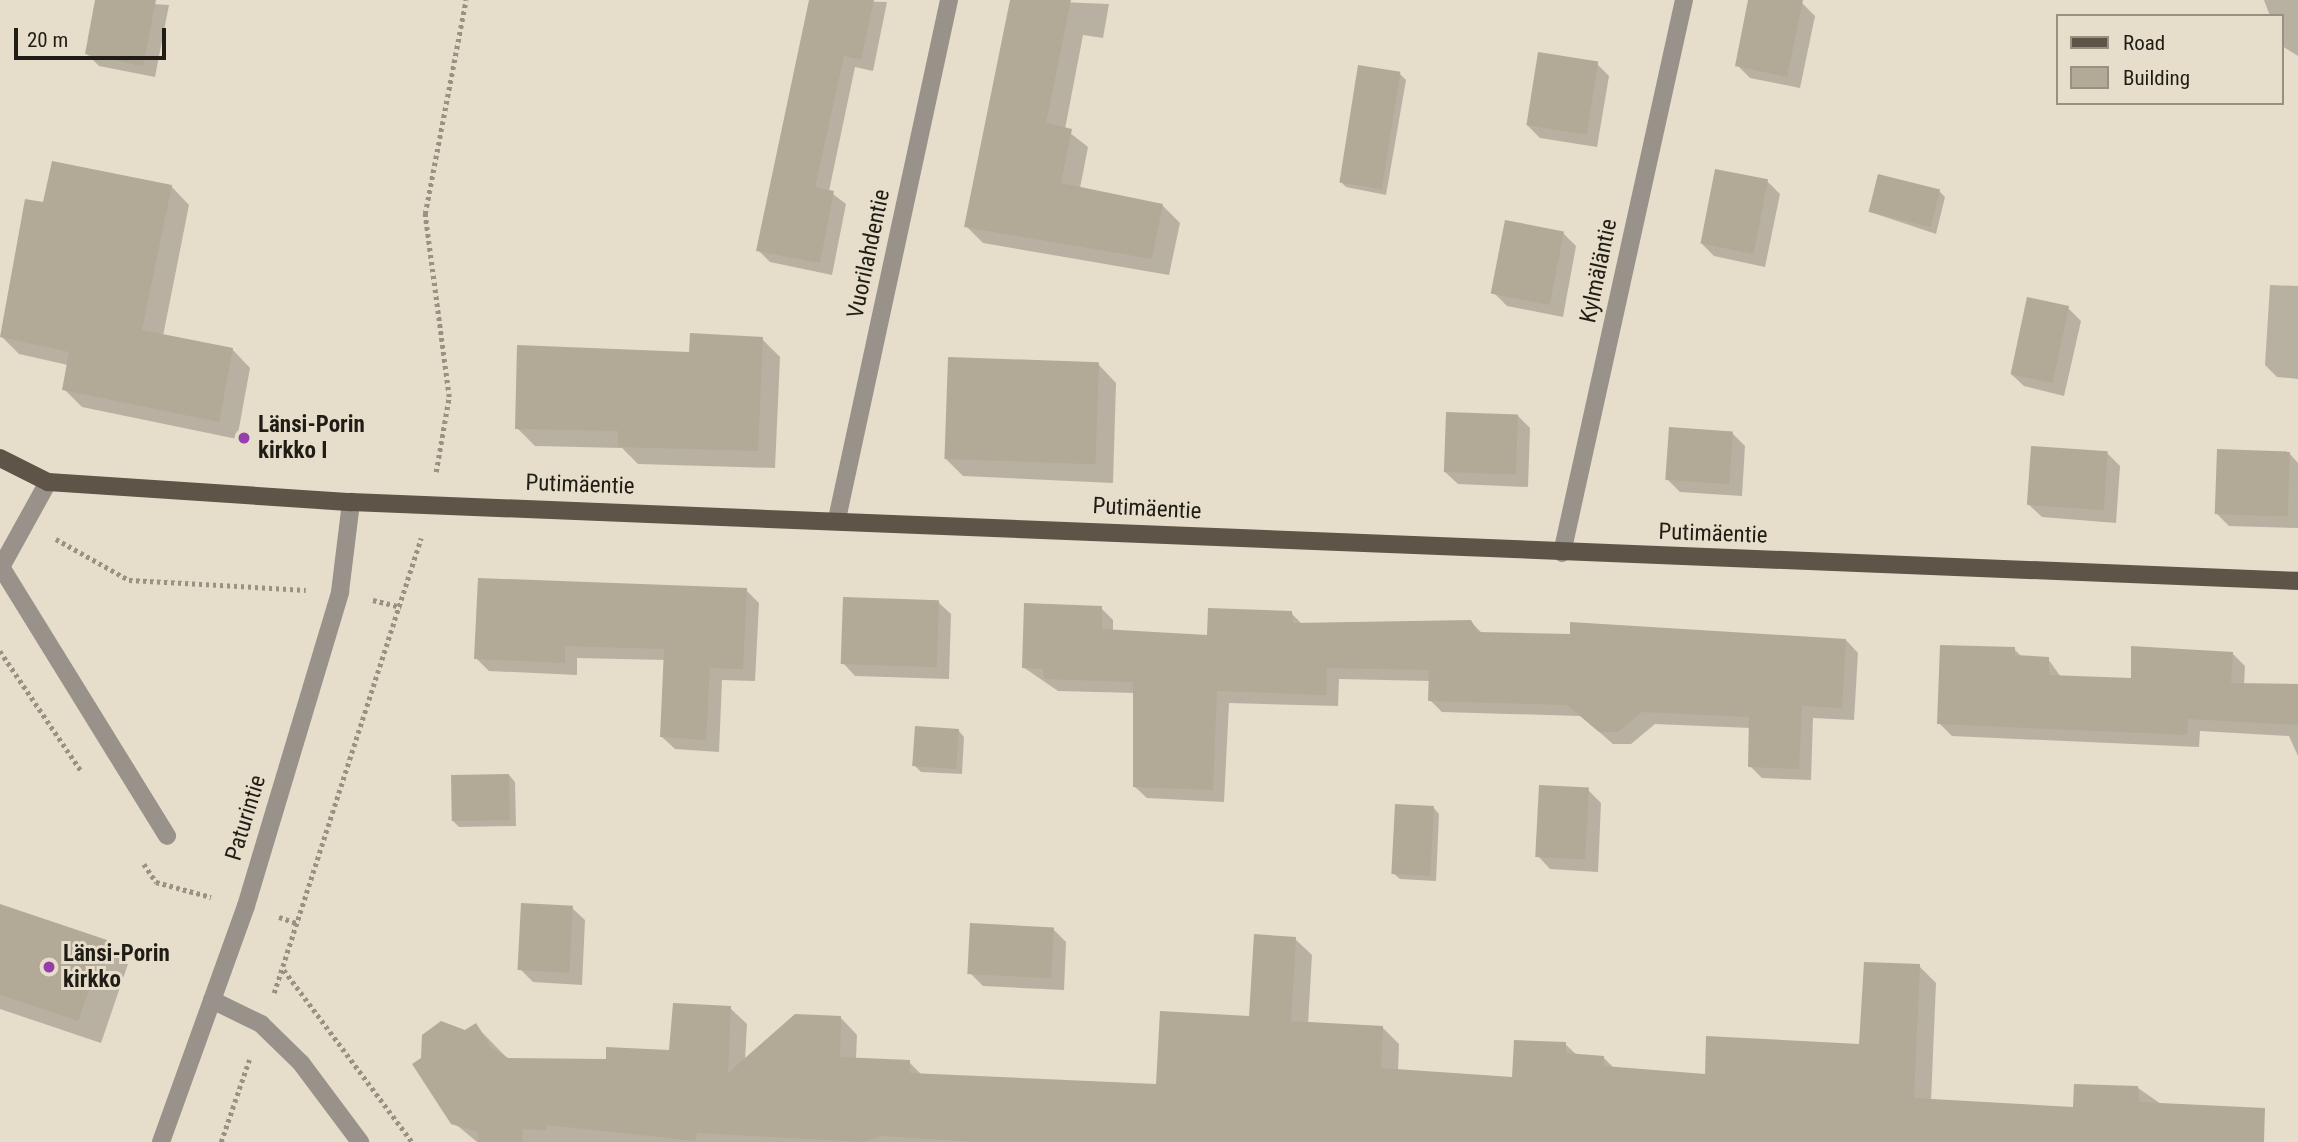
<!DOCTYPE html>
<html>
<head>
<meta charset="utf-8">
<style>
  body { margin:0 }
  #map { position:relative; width:2298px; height:1142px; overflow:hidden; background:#e6deca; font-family:"Roboto Condensed",sans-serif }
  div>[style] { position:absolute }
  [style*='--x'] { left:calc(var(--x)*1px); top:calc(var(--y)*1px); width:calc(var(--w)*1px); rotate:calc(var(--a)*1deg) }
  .shadow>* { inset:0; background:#0003 }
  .building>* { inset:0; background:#b2aa97; transform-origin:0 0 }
  .path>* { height:4.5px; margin-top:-2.25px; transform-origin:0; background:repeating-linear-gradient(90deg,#989283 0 3.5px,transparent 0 7px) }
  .minor>* { height:18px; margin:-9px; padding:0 9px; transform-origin:9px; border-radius:9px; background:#99928b }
  .major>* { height:18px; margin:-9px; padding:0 9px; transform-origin:9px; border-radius:9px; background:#5f5448 }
  .dots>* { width:19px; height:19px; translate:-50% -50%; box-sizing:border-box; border:4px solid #e6deca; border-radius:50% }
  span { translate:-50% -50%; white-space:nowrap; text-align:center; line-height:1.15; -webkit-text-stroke:6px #e6deca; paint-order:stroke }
  .street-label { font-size:23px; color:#201d16 }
  .poi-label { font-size:23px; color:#201d16; font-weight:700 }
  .left { translate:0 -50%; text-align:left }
  .legend { position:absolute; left:2056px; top:14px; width:228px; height:91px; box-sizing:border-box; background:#e6deca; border:2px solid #979182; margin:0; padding:9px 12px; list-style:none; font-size:21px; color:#201d16 }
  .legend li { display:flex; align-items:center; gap:14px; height:35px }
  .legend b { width:35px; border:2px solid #979182 }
  .scale { position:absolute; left:14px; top:28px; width:152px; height:32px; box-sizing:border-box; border:4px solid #201d16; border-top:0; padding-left:9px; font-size:21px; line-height:24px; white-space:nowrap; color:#201d16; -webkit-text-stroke:5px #e6deca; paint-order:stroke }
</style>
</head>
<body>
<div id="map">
  <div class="shadow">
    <div style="clip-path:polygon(97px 0,169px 5px,155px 77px,99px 66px,86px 53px)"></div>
    <div style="clip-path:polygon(811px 0,887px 2px,873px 71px,855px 67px,829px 191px,846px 204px,832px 275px,770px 262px,758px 250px)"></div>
    <div style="clip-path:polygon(1012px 0,1109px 4px,1103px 38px,1083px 35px,1065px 129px,1088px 147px,1080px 188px,1163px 206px,1180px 223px,1169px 275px,983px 243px,966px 226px)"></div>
    <div style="clip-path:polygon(1750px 0,1802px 3px,1815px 16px,1800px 88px,1750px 78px,1737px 65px)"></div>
    <div style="clip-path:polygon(2264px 0,2298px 0,2298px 56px,2282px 46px,2282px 16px,2270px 16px)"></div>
    <div style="clip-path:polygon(1597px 64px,1609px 76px,1597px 147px,1540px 138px,1527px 125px)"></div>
    <div style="clip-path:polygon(1400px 74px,1406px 80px,1386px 195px,1346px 187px,1340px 181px)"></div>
    <div style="clip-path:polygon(1767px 181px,1780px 194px,1765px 267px,1714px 256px,1702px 244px)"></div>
    <div style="clip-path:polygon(171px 186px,189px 205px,163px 336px,232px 349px,250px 368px,237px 439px,82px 407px,64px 389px,68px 365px,19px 354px,1px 336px)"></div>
    <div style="clip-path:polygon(1939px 191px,1945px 197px,1936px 234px,1870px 212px)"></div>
    <div style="clip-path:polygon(1563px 233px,1576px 246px,1563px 317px,1507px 306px,1494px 293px)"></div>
    <div style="clip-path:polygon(2270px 285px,2298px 286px,2298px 379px,2277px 377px,2265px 365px)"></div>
    <div style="clip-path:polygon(2068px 308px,2081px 321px,2064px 396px,2024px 386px,2011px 374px)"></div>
    <div style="clip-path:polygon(762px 339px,780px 357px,775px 468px,638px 464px,622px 448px,535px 446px,517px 428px,691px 354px)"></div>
    <div style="clip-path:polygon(1098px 364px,1116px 383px,1113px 483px,963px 476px,945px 458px)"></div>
    <div style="clip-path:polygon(1517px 415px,1530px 428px,1528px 487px,1458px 484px,1445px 472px)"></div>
    <div style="clip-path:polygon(1732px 433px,1745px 446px,1742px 496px,1680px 492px,1667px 479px)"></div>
    <div style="clip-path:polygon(2108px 454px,2120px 466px,2116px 523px,2042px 517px,2029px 505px)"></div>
    <div style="clip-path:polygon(2290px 454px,2298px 463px,2298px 528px,2229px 526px,2216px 513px)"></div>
    <div style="clip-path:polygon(746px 590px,759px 603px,755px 681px,722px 680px,719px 752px,675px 749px,662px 737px,665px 660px,577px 658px,577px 675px,489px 671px,476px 658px)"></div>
    <div style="clip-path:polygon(938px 602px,951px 614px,949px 679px,855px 676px,843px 663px)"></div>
    <div style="clip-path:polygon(1101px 608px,1113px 620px,1113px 631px,1209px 636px,1291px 613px,1303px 625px,1470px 621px,1483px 634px,1846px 640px,1858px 653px,1854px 720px,1813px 718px,1811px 780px,1762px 778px,1750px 766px,1751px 728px,1655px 724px,1631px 744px,1613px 744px,1581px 716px,1442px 712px,1430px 700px,1430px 681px,1339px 679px,1338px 706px,1229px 703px,1224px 802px,1147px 798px,1134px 786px,1135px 693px,1058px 691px,1023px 667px)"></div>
    <div style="clip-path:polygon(2014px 649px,2022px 657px,2048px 659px,2061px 677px,2132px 680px,2232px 653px,2245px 666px,2244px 685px,2298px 686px,2298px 756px,2289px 736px,2200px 731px,2199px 747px,1952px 736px,1939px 723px)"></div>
    <div style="clip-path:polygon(958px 730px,964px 737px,962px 774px,921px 772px,914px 765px)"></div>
    <div style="clip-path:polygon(509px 775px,515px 782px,516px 826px,459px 827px,453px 821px)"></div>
    <div style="clip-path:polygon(1588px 790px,1601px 803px,1598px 872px,1550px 869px,1538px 856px)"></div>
    <div style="clip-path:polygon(1433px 807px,1439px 814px,1436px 881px,1400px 879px,1393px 873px)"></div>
    <div style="clip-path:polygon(0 906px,106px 941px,128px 964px,101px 1043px,0 1009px)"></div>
    <div style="clip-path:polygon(572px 908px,585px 920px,582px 985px,533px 982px,520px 969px)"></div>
    <div style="clip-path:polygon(1053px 929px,1066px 942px,1064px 990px,983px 986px,970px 973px)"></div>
    <div style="clip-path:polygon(1295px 939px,1312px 955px,1308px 1024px,1382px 1027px,1399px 1044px,1398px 1071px,1514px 1079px,1565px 1044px,1577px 1055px,1603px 1057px,1614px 1068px,1706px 1076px,1861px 1046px,1919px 966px,1936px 983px,1931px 1101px,2074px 1109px,2138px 1088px,2216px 1142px,477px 1142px,453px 1122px,465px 1032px,476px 1026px,508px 1059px,607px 1060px,671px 1051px,730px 1008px,747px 1024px,745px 1060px,841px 1018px,857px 1035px,856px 1059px,909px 1062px,923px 1076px,1158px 1086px,1251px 1018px)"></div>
  </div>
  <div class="building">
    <div style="clip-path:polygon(95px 0,156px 0,143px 66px,85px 54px)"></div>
    <div style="clip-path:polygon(809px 0,874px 0,861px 60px,844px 56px,815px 187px,834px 191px,820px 263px,756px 251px)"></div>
    <div style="clip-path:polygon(1010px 0,1071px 0,1046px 123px,1072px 129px,1061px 183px,1163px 204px,1152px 259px,964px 227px)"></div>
    <div style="clip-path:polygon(1748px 0,1803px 0,1787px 77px,1735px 66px)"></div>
    <div style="left:1538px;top:52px;width:61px;height:74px;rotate:9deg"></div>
    <div style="left:1358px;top:65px;width:43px;height:119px;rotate:9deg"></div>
    <div style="clip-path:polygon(52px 161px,172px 185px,142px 330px,233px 348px,219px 422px,62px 390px,69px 352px,0 337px,25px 199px,43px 202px)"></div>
    <div style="left:1715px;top:169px;width:54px;height:76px;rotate:11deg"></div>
    <div style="left:1878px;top:174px;width:64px;height:39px;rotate:14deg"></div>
    <div style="left:1505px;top:220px;width:60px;height:75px;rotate:11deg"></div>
    <div style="left:2027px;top:297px;width:43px;height:79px;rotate:12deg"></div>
    <div style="clip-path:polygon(690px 333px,763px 337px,758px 451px,618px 447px,618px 431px,515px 429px,517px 345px,689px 352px)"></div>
    <div style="left:948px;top:357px;width:151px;height:102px;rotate:2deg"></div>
    <div style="left:1446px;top:412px;width:72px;height:60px;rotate:2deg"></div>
    <div style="left:1669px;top:427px;width:64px;height:53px;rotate:4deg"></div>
    <div style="left:2031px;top:446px;width:77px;height:59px;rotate:4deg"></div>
    <div style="left:2217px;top:449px;width:73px;height:65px;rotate:2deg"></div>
    <div style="clip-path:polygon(478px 578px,747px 588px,743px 669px,710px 668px,706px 740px,660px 737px,664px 649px,565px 646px,565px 663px,474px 659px)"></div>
    <div style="left:843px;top:597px;width:96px;height:67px;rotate:2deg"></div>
    <div style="clip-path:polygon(1024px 603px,1102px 606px,1102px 629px,1207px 635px,1208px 608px,1292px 611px,1293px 623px,1471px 620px,1478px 632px,1570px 634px,1570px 622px,1846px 639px,1842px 708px,1802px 706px,1799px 769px,1748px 767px,1749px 717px,1642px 712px,1618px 732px,1599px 732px,1567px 705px,1428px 701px,1429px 670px,1327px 668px,1326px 695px,1217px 691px,1213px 790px,1133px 787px,1133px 682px,1044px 679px,1043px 669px,1022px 668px)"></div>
    <div style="clip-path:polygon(1940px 645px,2015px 647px,2015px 655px,2049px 657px,2049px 675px,2131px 678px,2131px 646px,2233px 652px,2231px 683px,2298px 684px,2298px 725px,2188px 719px,2187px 735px,1937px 724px)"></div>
    <div style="left:915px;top:726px;width:44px;height:40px;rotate:4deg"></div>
    <div style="left:509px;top:774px;width:46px;height:58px;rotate:89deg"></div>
    <div style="left:1539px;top:785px;width:50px;height:72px;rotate:3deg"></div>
    <div style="left:1395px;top:804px;width:39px;height:70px;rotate:3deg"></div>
    <div style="left:521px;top:903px;width:52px;height:67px;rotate:3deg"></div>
    <div style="clip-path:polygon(0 904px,107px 940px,78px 1021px,0 995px)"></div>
    <div style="left:970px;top:923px;width:84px;height:51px;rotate:3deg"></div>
    <div style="clip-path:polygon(1254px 934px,1296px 937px,1291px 1021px,1383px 1026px,1381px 1068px,1512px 1077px,1514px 1040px,1566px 1042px,1566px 1053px,1604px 1056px,1604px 1066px,1705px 1074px,1706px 1036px,1859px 1044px,1864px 962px,1920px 964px,1914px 1098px,2073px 1107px,2074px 1084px,2138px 1086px,2139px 1102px,2265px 1108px,2264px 1142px,978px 1142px,880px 1136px,864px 1142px,697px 1133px,696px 1141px,547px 1125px,546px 1130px,523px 1129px,522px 1142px,478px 1142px,478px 1132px,451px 1124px,412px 1064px,421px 1058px,422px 1035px,441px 1021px,465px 1030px,476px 1023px,491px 1047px,508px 1058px,606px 1059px,606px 1047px,669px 1050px,673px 1003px,731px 1006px,728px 1073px,795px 1014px,841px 1016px,840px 1057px,910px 1060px,910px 1073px,1156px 1084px,1160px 1011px,1249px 1016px)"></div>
  </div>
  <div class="path">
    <div style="--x:436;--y:472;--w:76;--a:-80.2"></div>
    <div style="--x:449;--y:397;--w:185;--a:-97.5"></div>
    <div style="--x:425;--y:214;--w:218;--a:-79.2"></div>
    <div style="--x:56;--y:539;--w:84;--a:29.3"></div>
    <div style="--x:129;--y:580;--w:177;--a:3.2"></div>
    <div style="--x:373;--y:600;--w:29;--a:14"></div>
    <div style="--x:0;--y:651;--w:146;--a:55.9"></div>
    <div style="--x:144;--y:864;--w:22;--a:56"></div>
    <div style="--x:156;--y:882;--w:57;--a:15.3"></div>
    <div style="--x:279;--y:917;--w:21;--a:19"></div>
    <div style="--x:284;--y:970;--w:214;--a:53.3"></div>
    <div style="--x:274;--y:993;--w:478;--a:-72.1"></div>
    <div style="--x:221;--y:1142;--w:87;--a:-71.1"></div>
  </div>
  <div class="minor">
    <div style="--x:48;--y:482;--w:97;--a:118.9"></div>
    <div style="--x:1;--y:567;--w:316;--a:58.3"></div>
    <div style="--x:837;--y:519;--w:531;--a:-77.82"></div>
    <div style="--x:1562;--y:553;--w:566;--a:-77.56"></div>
    <div style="--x:212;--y:1000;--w:55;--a:26.1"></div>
    <div style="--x:261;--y:1024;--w:56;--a:44.3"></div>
    <div style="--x:301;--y:1063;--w:99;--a:53.2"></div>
    <div style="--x:161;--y:1142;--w:251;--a:-70.2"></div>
    <div style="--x:246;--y:906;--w:328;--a:-73.3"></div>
    <div style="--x:340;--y:592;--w:91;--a:-83"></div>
  </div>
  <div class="major">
    <div style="--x:0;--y:458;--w:54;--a:26.6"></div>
    <div style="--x:48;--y:482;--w:304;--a:3.8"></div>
    <div style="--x:351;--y:502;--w:1949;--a:2.32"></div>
  </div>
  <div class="dots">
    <div style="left:244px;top:438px;background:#963fac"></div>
    <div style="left:49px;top:967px;background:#963fac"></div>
  </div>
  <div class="street-label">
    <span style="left:869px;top:254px;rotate:-78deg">Vuorilahdentie</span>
    <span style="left:1599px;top:271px;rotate:-78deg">Kylmäläntie</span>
    <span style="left:580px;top:485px;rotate:2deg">Putimäentie</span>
    <span style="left:1147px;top:509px;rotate:3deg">Putimäentie</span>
    <span style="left:1713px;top:534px;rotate:2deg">Putimäentie</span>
    <span style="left:246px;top:818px;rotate:-73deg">Paturintie</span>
  </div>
  <div class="poi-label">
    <span class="left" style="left:258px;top:438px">Länsi-Porin<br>kirkko I</span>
    <span class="left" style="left:63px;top:967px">Länsi-Porin<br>kirkko</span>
  </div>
  <ul class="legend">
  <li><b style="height:9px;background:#5f5448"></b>Road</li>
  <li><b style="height:19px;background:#b2aa97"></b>Building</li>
  </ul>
  <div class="scale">20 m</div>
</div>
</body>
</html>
